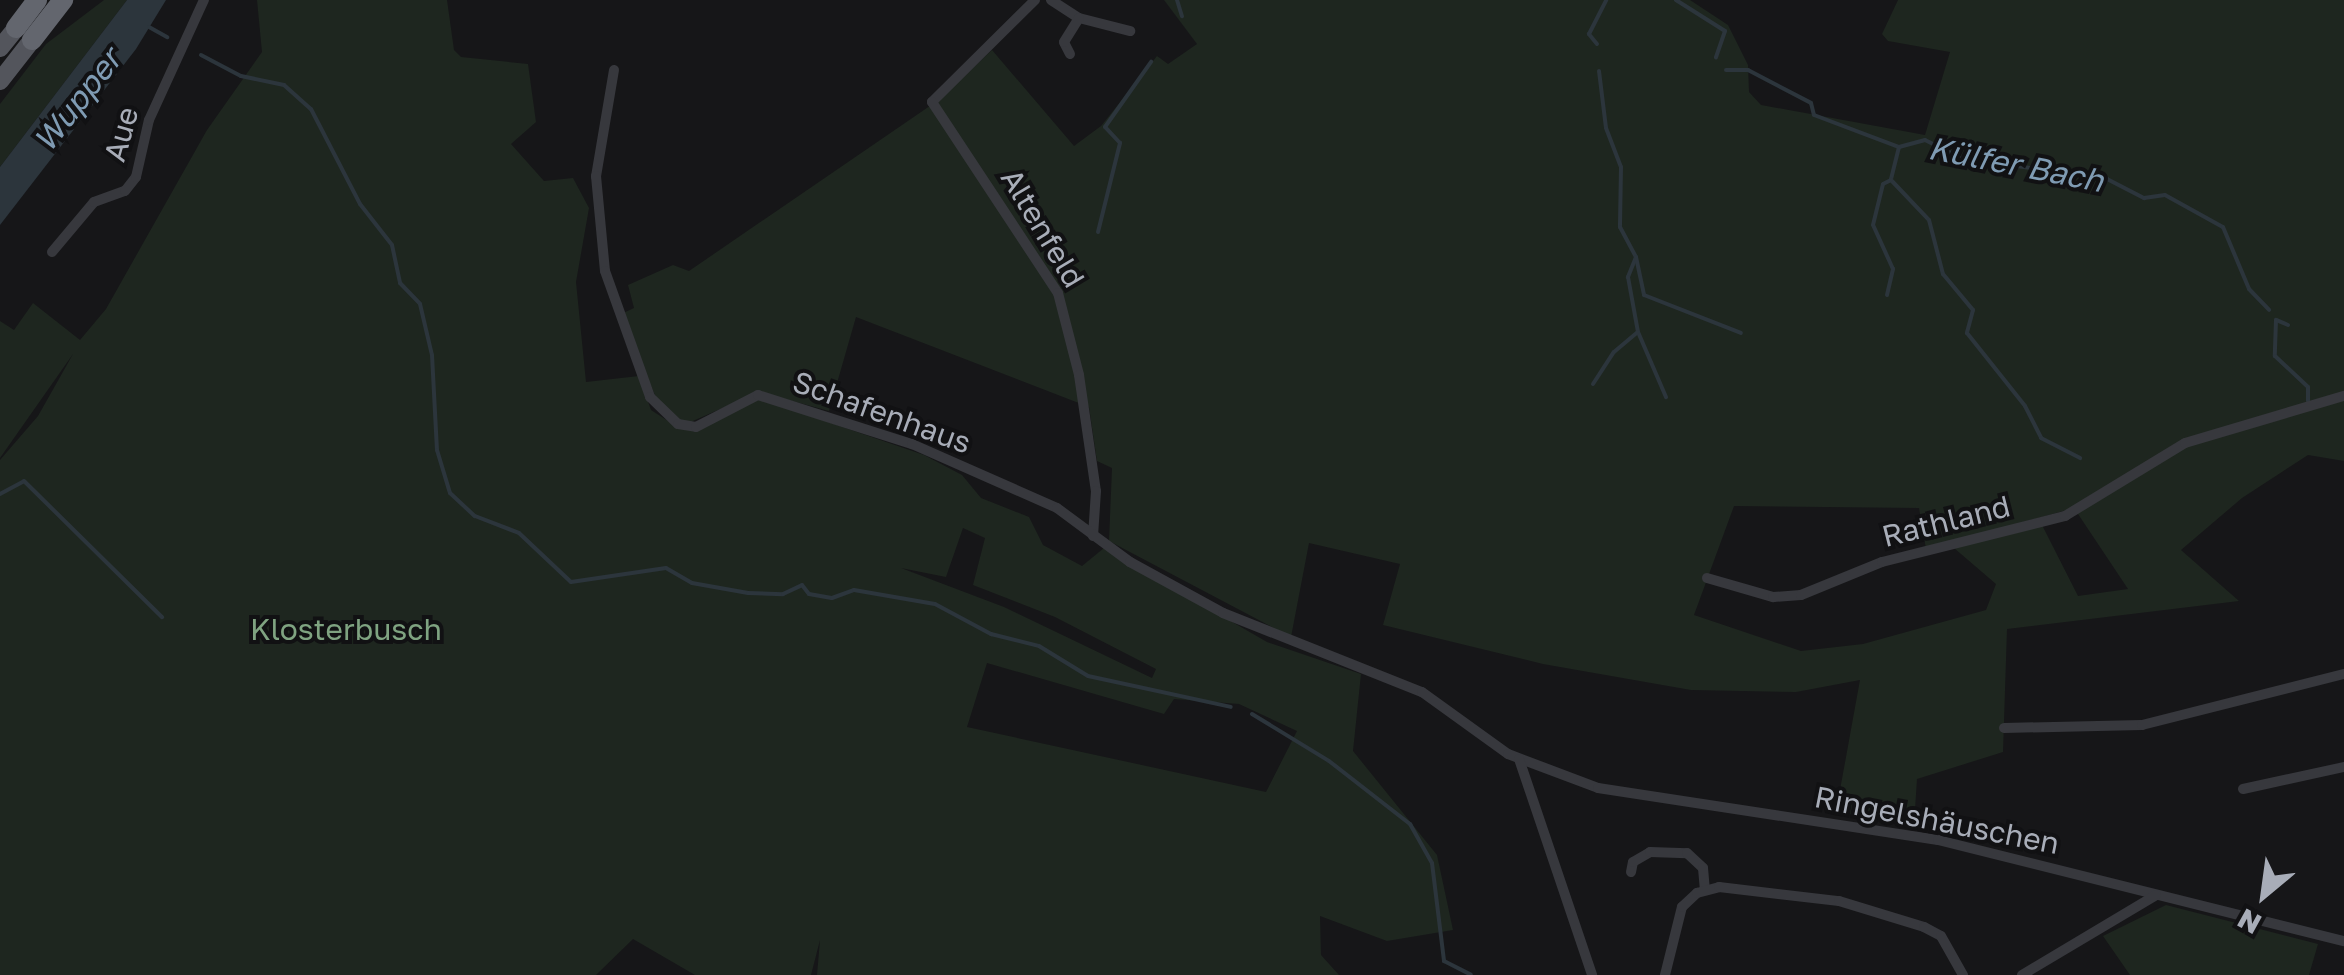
<!DOCTYPE html>
<html>
<head>
<meta charset="utf-8">
<style>
  body { margin:0 }
  #map { position:relative; width:2344px; height:975px; overflow:hidden; background:#161618; font-family:"Golos Text",sans-serif }
  div>[style] { position:absolute }
  [style*='--x'] { left:calc(var(--x)*1px); top:calc(var(--y)*1px); width:calc(var(--w)*1px); rotate:calc(var(--a)*1deg) }
  .green>* { inset:0; background:#1e261f }
  .water>* { inset:0; background:#2c353c }
  .stream>* { height:4px; margin:-2px; padding:0 2px; transform-origin:2px; border-radius:2px; background:#2c353c }
  .street>* { height:10px; margin:-5px; padding:0 5px; transform-origin:5px; border-radius:5px; background:#37383d }
  .primary>* { height:18px; margin:-9px; padding:0 9px; transform-origin:9px; border-radius:9px; background:#53555c }
  .highway>* { height:20px; margin:-10px; padding:0 10px; transform-origin:10px; border-radius:10px; background:#63666e }
  span { translate:-50% -50%; white-space:nowrap; text-align:center; line-height:1.15; -webkit-text-stroke:8px #111113; paint-order:stroke }
  .street-label { font-size:30px; color:#a8adb8 }
  .park-label { font-size:30px; color:#7fa381 }
  .water-label { font-size:32px; color:#7f9bb3; font-style:italic }
  .north { position:absolute; left:2214px; top:845px; width:100px; height:100px; -webkit-text-stroke:8px #111113; paint-order:stroke; rotate:209deg; font-size:28px; font-weight:700; line-height:40px; text-align:center; color:#a8adb8 }
  .north::after { content:''; display:block; margin:auto; width:35px; height:45px; background:#a8adb8; clip-path:polygon(50% 0,100% 100%,50% 72%,0 100%) }
</style>
</head>
<body>
<div id="map">
  <div class="green">
    <div style="clip-path:polygon(104px 0,127px 0,0 167px,0 104px,46px 44px)"></div>
    <div style="clip-path:polygon(evenodd,257px 0,447px 0,454px 50px,461px 57px,528px 64px,536px 122px,511px 144px,544px 181px,573px 178px,589px 208px,576px 282px,586px 382px,639px 376px,651px 410px,679px 428px,695px 429px,746px 400px,764px 400px,924px 455px,962px 475px,981px 498px,1029px 517px,1043px 545px,1082px 566px,1104px 548px,1267px 642px,1361px 674px,1353px 751px,1437px 855px,1453px 930px,1387px 941px,1320px 916px,1321px 955px,1339px 975px,817px 975px,820px 940px,811px 975px,695px 975px,633px 939px,596px 975px,0 975px,0 460px,38px 416px,73px 354px,0 458px,0 321px,14px 330px,33px 303px,80px 340px,106px 309px,207px 130px,262px 52px,257px 0,963px 528px,985px 538px,973px 585px,1055px 617px,1156px 669px,1152px 678px,1004px 607px,901px 568px,946px 577px,963px 528px,257px 0,987px 663px,1164px 714px,1174px 699px,1239px 704px,1297px 731px,1266px 792px,967px 727px,987px 663px)"></div>
    <div style="clip-path:polygon(evenodd,1164px 0,1690px 0,1728px 25px,1748px 65px,1749px 92px,1761px 105px,1925px 135px,1950px 52px,1888px 41px,1882px 34px,1898px 0,2344px 0,2344px 461px,2308px 455px,2242px 498px,2181px 550px,2239px 601px,2007px 629px,2003px 752px,1917px 779px,1914px 825px,1836px 812px,1860px 680px,1796px 692px,1691px 690px,1543px 664px,1383px 625px,1400px 564px,1309px 543px,1291px 637px,1109px 541px,1112px 468px,1097px 461px,1089px 407px,856px 317px,829px 411px,759px 392px,686px 424px,660px 407px,621px 314px,634px 308px,628px 285px,673px 265px,689px 271px,940px 99px,992px 50px,1074px 146px,1101px 126px,1157px 56px,1168px 64px,1197px 44px,1164px 0,1734px 506px,1919px 508px,1926px 549px,2074px 508px,2128px 589px,2078px 596px,2042px 525px,1954px 548px,1996px 584px,1986px 610px,1863px 644px,1801px 651px,1694px 615px,1734px 506px)"></div>
    <div style="clip-path:polygon(2166px 905px,2318px 944px,2309px 975px,2130px 975px,2103px 936px)"></div>
  </div>
  <div class="water">
    <div style="clip-path:polygon(127px 0,166px 0,136px 49px,0 225px,0 167px)"></div>
  </div>
  <div class="stream">
    <div style="--x:1177;--y:0;--w:17;--a:73"></div>
    <div style="--x:1676;--y:0;--w:58;--a:32.3"></div>
    <div style="--x:1725;--y:31;--w:28;--a:109"></div>
    <div style="--x:149;--y:27;--w:21;--a:29"></div>
    <div style="--x:1597;--y:44;--w:13;--a:-129"></div>
    <div style="--x:1589;--y:34;--w:38;--a:-63"></div>
    <div style="--x:201;--y:55;--w:45;--a:27.7"></div>
    <div style="--x:241;--y:76;--w:44;--a:11.8"></div>
    <div style="--x:284;--y:85;--w:36;--a:42"></div>
    <div style="--x:311;--y:109;--w:107;--a:62.7"></div>
    <div style="--x:360;--y:204;--w:52;--a:52"></div>
    <div style="--x:392;--y:245;--w:39;--a:78"></div>
    <div style="--x:400;--y:283;--w:29;--a:46"></div>
    <div style="--x:420;--y:304;--w:52;--a:76.8"></div>
    <div style="--x:432;--y:355;--w:95;--a:87"></div>
    <div style="--x:437;--y:450;--w:45;--a:73.2"></div>
    <div style="--x:450;--y:493;--w:34;--a:43"></div>
    <div style="--x:475;--y:516;--w:47;--a:21.1"></div>
    <div style="--x:519;--y:533;--w:71;--a:43.3"></div>
    <div style="--x:571;--y:582;--w:96;--a:-8.4"></div>
    <div style="--x:666;--y:568;--w:30;--a:30"></div>
    <div style="--x:692;--y:583;--w:57;--a:10.1"></div>
    <div style="--x:748;--y:593;--w:35;--a:2"></div>
    <div style="--x:783;--y:594;--w:21;--a:-25"></div>
    <div style="--x:802;--y:585;--w:11;--a:52"></div>
    <div style="--x:809;--y:594;--w:23;--a:10"></div>
    <div style="--x:832;--y:598;--w:23;--a:-20"></div>
    <div style="--x:854;--y:590;--w:82;--a:9.8"></div>
    <div style="--x:935;--y:604;--w:64;--a:28.2"></div>
    <div style="--x:991;--y:634;--w:49;--a:14"></div>
    <div style="--x:1039;--y:646;--w:57;--a:31.5"></div>
    <div style="--x:1088;--y:676;--w:146;--a:12.2"></div>
    <div style="--x:1726;--y:70;--w:22;--a:0"></div>
    <div style="--x:1748;--y:70;--w:71;--a:27.6"></div>
    <div style="--x:1811;--y:103;--w:12;--a:76"></div>
    <div style="--x:1814;--y:115;--w:91;--a:20.6"></div>
    <div style="--x:1899;--y:147;--w:27;--a:-15"></div>
    <div style="--x:1925;--y:140;--w:40;--a:26.6"></div>
    <div style="--x:1961;--y:158;--w:148;--a:8.2"></div>
    <div style="--x:2107;--y:179;--w:42;--a:27.2"></div>
    <div style="--x:2144;--y:198;--w:21;--a:-8"></div>
    <div style="--x:2165;--y:195;--w:66;--a:28.9"></div>
    <div style="--x:2223;--y:227;--w:67;--a:67.2"></div>
    <div style="--x:2249;--y:289;--w:29;--a:46"></div>
    <div style="--x:1599;--y:71;--w:57;--a:83"></div>
    <div style="--x:1606;--y:128;--w:42;--a:69"></div>
    <div style="--x:1621;--y:167;--w:60;--a:91"></div>
    <div style="--x:1620;--y:227;--w:34;--a:62"></div>
    <div style="--x:1636;--y:257;--w:22;--a:112"></div>
    <div style="--x:1628;--y:277;--w:56;--a:79.7"></div>
    <div style="--x:1638;--y:332;--w:71;--a:66.7"></div>
    <div style="--x:1899;--y:147;--w:34;--a:104"></div>
    <div style="--x:1891;--y:180;--w:55;--a:46.5"></div>
    <div style="--x:1929;--y:220;--w:56;--a:75.5"></div>
    <div style="--x:1943;--y:274;--w:47;--a:50.2"></div>
    <div style="--x:1973;--y:310;--w:24;--a:105"></div>
    <div style="--x:1967;--y:333;--w:93;--a:51.5"></div>
    <div style="--x:2025;--y:406;--w:36;--a:63"></div>
    <div style="--x:2041;--y:438;--w:44;--a:27.1"></div>
    <div style="--x:1098;--y:232;--w:92;--a:-76.1"></div>
    <div style="--x:1120;--y:143;--w:22;--a:-133"></div>
    <div style="--x:1105;--y:127;--w:80;--a:-54.7"></div>
    <div style="--x:1636;--y:257;--w:39;--a:78"></div>
    <div style="--x:1644;--y:295;--w:104;--a:21.4"></div>
    <div style="--x:1887;--y:295;--w:27;--a:-77"></div>
    <div style="--x:1893;--y:269;--w:48;--a:-114.4"></div>
    <div style="--x:1873;--y:225;--w:42;--a:-76.3"></div>
    <div style="--x:1883;--y:184;--w:9;--a:-27"></div>
    <div style="--x:2288;--y:325;--w:13;--a:-157"></div>
    <div style="--x:2276;--y:320;--w:36;--a:92"></div>
    <div style="--x:2275;--y:356;--w:45;--a:43.2"></div>
    <div style="--x:2308;--y:387;--w:14;--a:90"></div>
    <div style="--x:1593;--y:384;--w:38;--a:-57"></div>
    <div style="--x:1614;--y:352;--w:31;--a:-40"></div>
    <div style="--x:0;--y:494;--w:27;--a:-28"></div>
    <div style="--x:24;--y:481;--w:194;--a:44.6"></div>
    <div style="--x:1252;--y:714;--w:90;--a:31.4"></div>
    <div style="--x:1329;--y:761;--w:103;--a:37.9"></div>
    <div style="--x:1410;--y:824;--w:45;--a:60.6"></div>
    <div style="--x:1432;--y:863;--w:99;--a:83"></div>
    <div style="--x:1444;--y:961;--w:30;--a:27"></div>
  </div>
  <div class="street">
    <div style="--x:1035;--y:0;--w:145;--a:135.3"></div>
    <div style="--x:932;--y:102;--w:229;--a:56.6"></div>
    <div style="--x:1058;--y:293;--w:85;--a:75.6"></div>
    <div style="--x:1079;--y:375;--w:117;--a:81.7"></div>
    <div style="--x:1096;--y:491;--w:45;--a:93.8"></div>
    <div style="--x:1051;--y:0;--w:33;--a:33"></div>
    <div style="--x:1079;--y:18;--w:53;--a:14.3"></div>
    <div style="--x:1070;--y:54;--w:13;--a:-117"></div>
    <div style="--x:1064;--y:42;--w:28;--a:-58"></div>
    <div style="--x:614;--y:70;--w:108;--a:99.6"></div>
    <div style="--x:596;--y:176;--w:95;--a:84.6"></div>
    <div style="--x:605;--y:271;--w:134;--a:70.3"></div>
    <div style="--x:650;--y:397;--w:39;--a:44"></div>
    <div style="--x:678;--y:424;--w:18;--a:9"></div>
    <div style="--x:696;--y:427;--w:70;--a:-27.3"></div>
    <div style="--x:758;--y:395;--w:162;--a:17.7"></div>
    <div style="--x:912;--y:444;--w:158;--a:23.8"></div>
    <div style="--x:1057;--y:508;--w:91;--a:36.5"></div>
    <div style="--x:1130;--y:562;--w:106;--a:28.7"></div>
    <div style="--x:1223;--y:613;--w:214;--a:21.7"></div>
    <div style="--x:1422;--y:692;--w:106;--a:35.8"></div>
    <div style="--x:1508;--y:754;--w:96;--a:20.7"></div>
    <div style="--x:1598;--y:788;--w:344;--a:8.7"></div>
    <div style="--x:1938;--y:840;--w:418;--a:14"></div>
    <div style="--x:52;--y:252;--w:65;--a:-50"></div>
    <div style="--x:94;--y:202;--w:33;--a:-20"></div>
    <div style="--x:125;--y:191;--w:18;--a:-52"></div>
    <div style="--x:136;--y:177;--w:58;--a:-77.2"></div>
    <div style="--x:149;--y:120;--w:132;--a:-65.4"></div>
    <div style="--x:1707;--y:578;--w:69;--a:16.1"></div>
    <div style="--x:1773;--y:597;--w:28;--a:-4"></div>
    <div style="--x:1801;--y:595;--w:87;--a:-22.2"></div>
    <div style="--x:1882;--y:562;--w:189;--a:-14.1"></div>
    <div style="--x:2065;--y:516;--w:140;--a:-31.3"></div>
    <div style="--x:2185;--y:443;--w:166;--a:-16.5"></div>
    <div style="--x:2004;--y:728;--w:138;--a:-1.2"></div>
    <div style="--x:2142;--y:725;--w:208;--a:-14.2"></div>
    <div style="--x:1519;--y:759;--w:228;--a:71.3"></div>
    <div style="--x:2243;--y:789;--w:103;--a:-12.3"></div>
    <div style="--x:1631;--y:872;--w:10;--a:-79"></div>
    <div style="--x:1633;--y:862;--w:20;--a:-30"></div>
    <div style="--x:1650;--y:852;--w:37;--a:2"></div>
    <div style="--x:1687;--y:853;--w:22;--a:43"></div>
    <div style="--x:1703;--y:868;--w:22;--a:85"></div>
    <div style="--x:1665;--y:975;--w:70;--a:-76"></div>
    <div style="--x:1682;--y:907;--w:21;--a:-43"></div>
    <div style="--x:1697;--y:893;--w:23;--a:-15"></div>
    <div style="--x:1719;--y:887;--w:121;--a:6.7"></div>
    <div style="--x:1839;--y:901;--w:89;--a:17"></div>
    <div style="--x:1924;--y:927;--w:19;--a:28"></div>
    <div style="--x:1941;--y:936;--w:45;--a:60.6"></div>
    <div style="--x:2022;--y:975;--w:156;--a:-30.8"></div>
  </div>
  <div class="primary">
    <div style="--x:0;--y:48;--w:26;--a:-51"></div>
    <div style="--x:0;--y:81;--w:52;--a:-52"></div>
  </div>
  <div class="highway">
    <div style="--x:16;--y:28;--w:35;--a:-53"></div>
    <div style="--x:32;--y:40;--w:51;--a:-52.2"></div>
  </div>
  <div class="street-label">
    <span style="left:121px;top:134px;rotate:-74deg">Aue</span>
    <span style="left:1043px;top:228px;rotate:59deg">Altenfeld</span>
    <span style="left:882px;top:412px;rotate:20deg">Schafenhaus</span>
    <span style="left:1946px;top:521px;rotate:-14deg">Rathland</span>
    <span style="left:1937px;top:820px;rotate:11deg">Ringelshäuschen</span>
  </div>
  <div class="park-label">
    <span style="left:346px;top:629px">Klosterbusch</span>
  </div>
  <div class="water-label">
    <span style="left:77px;top:100px;rotate:-52deg">Wupper</span>
    <span style="left:2016px;top:164px;rotate:11deg">Külfer Bach</span>
  </div>
  <div class="north">N</div>
</div>
</body>
</html>
